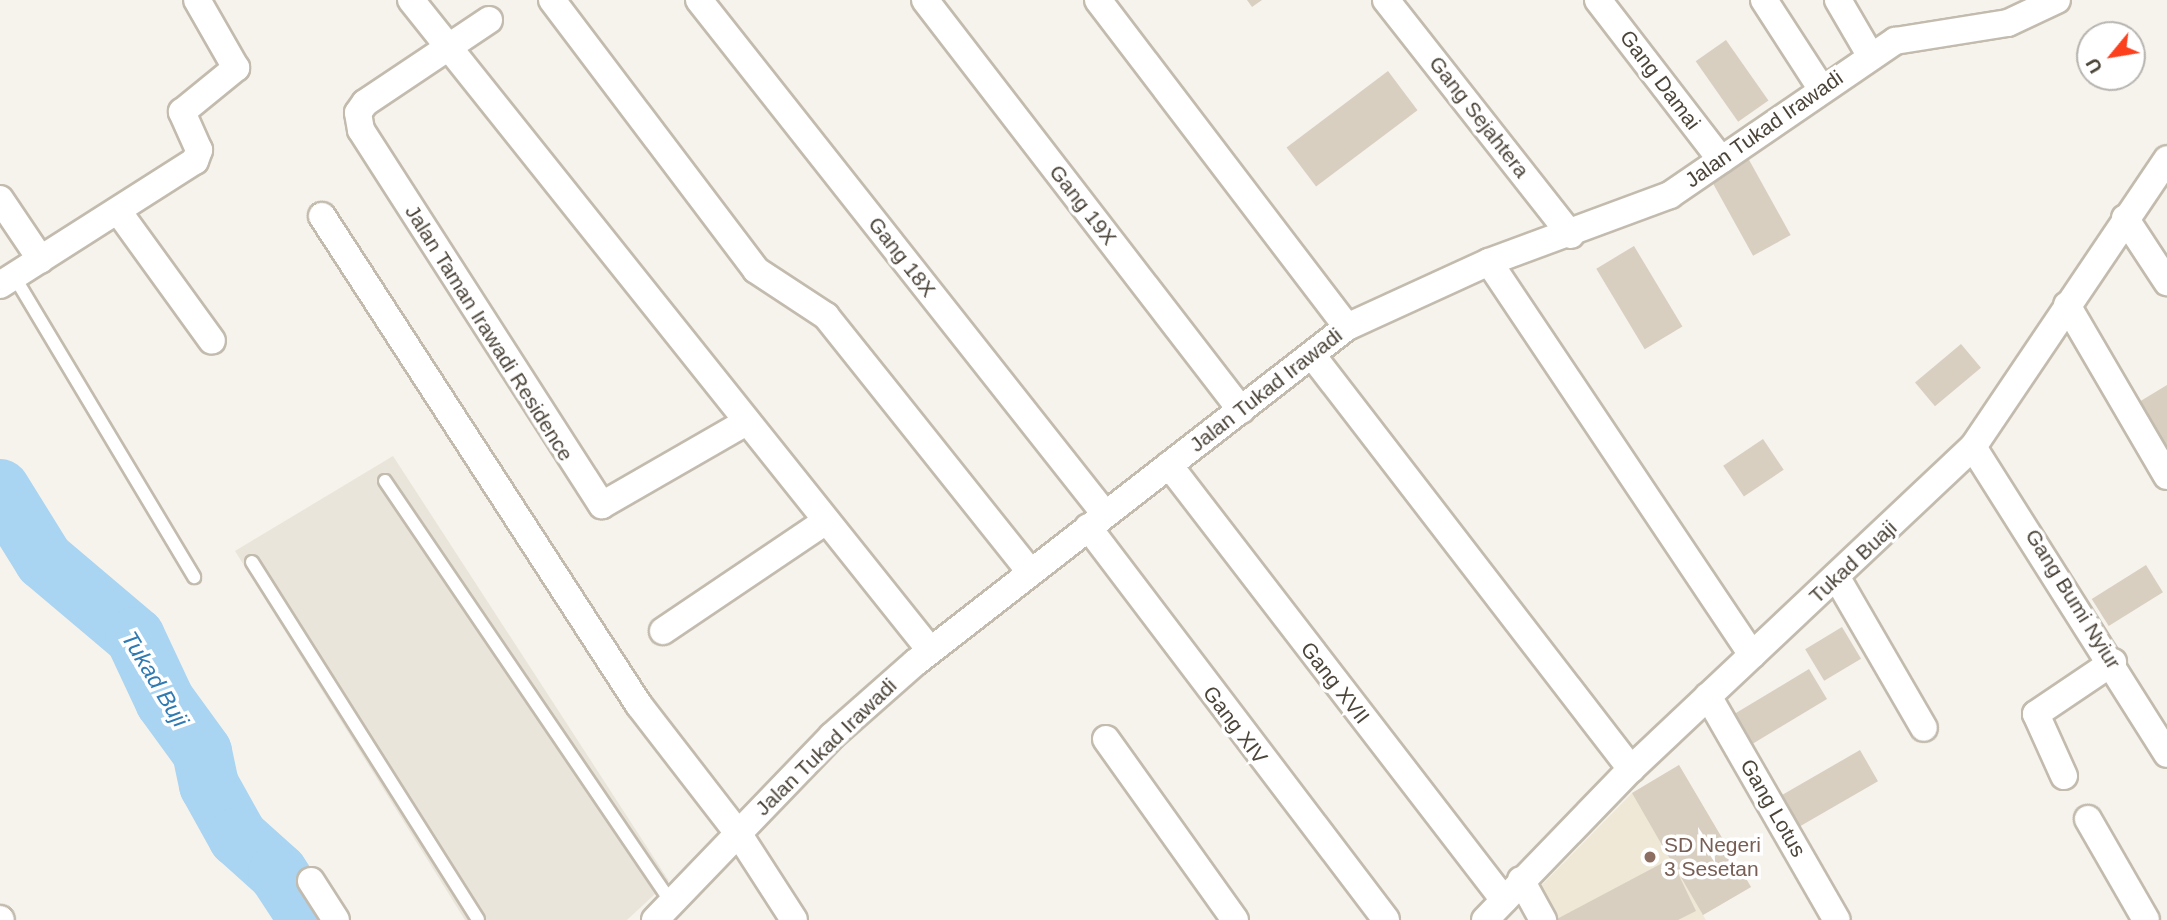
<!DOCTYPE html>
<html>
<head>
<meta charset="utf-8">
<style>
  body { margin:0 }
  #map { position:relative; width:2167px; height:920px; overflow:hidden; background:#f6f3ec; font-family:Helvetica,sans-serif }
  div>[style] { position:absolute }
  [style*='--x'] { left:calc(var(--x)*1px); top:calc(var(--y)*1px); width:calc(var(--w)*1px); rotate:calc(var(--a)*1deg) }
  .residential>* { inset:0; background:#eae5da }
  .education>* { inset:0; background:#efe8d6 }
  .river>* { height:60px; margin:-30px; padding:0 30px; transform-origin:30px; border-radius:30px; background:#a9d4f2 }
  .building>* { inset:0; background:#d8cfc1; transform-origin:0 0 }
  .roads { filter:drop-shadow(2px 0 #c2bbae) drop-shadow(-2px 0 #c2bbae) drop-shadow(0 2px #c2bbae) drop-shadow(0 -2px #c2bbae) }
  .service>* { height:12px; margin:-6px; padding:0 6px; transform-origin:6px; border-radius:6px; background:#fff }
  .minor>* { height:26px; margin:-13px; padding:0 13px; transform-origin:13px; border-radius:13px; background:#fff }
  .dots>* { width:19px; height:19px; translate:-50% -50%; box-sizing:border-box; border:4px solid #fff; border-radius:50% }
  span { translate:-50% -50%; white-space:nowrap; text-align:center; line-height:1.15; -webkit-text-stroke:7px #fff; paint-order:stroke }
  .street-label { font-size:21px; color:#4b4439 }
  .education-label { font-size:21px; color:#785e54 }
  .left { translate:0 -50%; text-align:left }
  .water-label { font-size:23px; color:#2e7ab2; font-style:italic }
  .north { position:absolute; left:2076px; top:21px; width:70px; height:70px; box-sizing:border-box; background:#fff; border:2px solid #b7b4b0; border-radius:50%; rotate:240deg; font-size:19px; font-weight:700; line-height:28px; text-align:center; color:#4b4439 }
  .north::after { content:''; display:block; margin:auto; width:24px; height:32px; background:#fc3f1d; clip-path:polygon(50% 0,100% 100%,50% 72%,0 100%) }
</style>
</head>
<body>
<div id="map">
  <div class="residential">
    <div style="clip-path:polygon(393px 456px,669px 881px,627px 920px,465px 920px,235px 551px)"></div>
  </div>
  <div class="education">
    <div style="clip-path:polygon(1679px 765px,1751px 887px,1703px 915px,1706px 920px,1549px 920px,1535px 892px,1632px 793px)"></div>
  </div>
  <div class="river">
    <div style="--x:0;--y:489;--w:84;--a:58.2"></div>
    <div style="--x:44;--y:560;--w:119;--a:40.2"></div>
    <div style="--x:135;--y:637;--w:71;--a:64.9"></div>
    <div style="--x:165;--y:701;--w:63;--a:54"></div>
    <div style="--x:202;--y:752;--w:34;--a:78"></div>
    <div style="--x:209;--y:785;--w:60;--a:60.9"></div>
    <div style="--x:238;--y:837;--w:54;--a:42"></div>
    <div style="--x:278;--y:873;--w:56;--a:56.6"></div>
  </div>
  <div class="building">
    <div style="clip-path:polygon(1247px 0,1262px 0,1252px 7px)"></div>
    <div style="left:1726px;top:40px;width:74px;height:37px;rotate:55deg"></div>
    <div style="left:1388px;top:71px;width:49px;height:127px;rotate:53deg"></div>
    <div style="left:1748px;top:158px;width:88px;height:43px;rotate:61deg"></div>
    <div style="left:1634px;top:246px;width:94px;height:44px;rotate:59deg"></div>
    <div style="left:1961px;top:344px;width:31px;height:60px;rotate:50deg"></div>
    <div style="clip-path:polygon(2167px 385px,2167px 459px,2134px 405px)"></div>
    <div style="left:1763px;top:439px;width:37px;height:48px;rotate:56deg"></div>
    <div style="left:2146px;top:565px;width:32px;height:64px;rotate:58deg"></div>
    <div style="left:1842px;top:627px;width:37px;height:43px;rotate:59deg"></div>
    <div style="left:1809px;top:669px;width:35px;height:92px;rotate:59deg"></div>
    <div style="left:1860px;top:750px;width:36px;height:94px;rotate:60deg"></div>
    <div style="clip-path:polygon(1679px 765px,1751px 887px,1703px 915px,1675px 867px,1696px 911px,1678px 920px,1555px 920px,1670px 859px,1632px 793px)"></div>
  </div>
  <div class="roads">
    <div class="service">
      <div style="--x:14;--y:276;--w:351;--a:59.1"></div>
      <div style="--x:385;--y:481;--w:513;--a:55.81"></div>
      <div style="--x:252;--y:562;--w:423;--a:57.7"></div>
    </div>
    <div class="minor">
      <div style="--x:411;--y:0;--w:832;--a:51.39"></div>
      <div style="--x:552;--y:0;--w:338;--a:52.9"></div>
      <div style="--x:756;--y:270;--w:84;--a:33.3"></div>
      <div style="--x:826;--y:316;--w:327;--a:51.4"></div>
      <div style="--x:699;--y:0;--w:655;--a:51.7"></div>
      <div style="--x:925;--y:0;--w:518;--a:52.38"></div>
      <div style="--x:1098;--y:0;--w:411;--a:52.7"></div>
      <div style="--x:1386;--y:0;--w:299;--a:51.8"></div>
      <div style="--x:1598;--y:0;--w:202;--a:52.4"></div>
      <div style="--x:1764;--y:0;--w:105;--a:57.1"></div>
      <div style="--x:1838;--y:0;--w:64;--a:59.8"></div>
      <div style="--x:489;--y:20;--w:149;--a:146.2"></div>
      <div style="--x:365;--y:103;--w:12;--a:125"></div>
      <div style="--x:358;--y:113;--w:17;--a:80"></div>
      <div style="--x:361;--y:130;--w:446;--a:57.3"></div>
      <div style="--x:602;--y:505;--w:163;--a:-29.9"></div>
      <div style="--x:0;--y:199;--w:73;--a:56.1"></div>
      <div style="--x:118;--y:211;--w:160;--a:54.1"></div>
      <div style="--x:322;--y:216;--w:583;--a:57.05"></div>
      <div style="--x:639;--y:705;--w:162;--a:52.3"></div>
      <div style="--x:738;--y:833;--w:103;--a:57.2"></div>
      <div style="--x:2125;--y:218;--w:77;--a:56.7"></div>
      <div style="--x:1489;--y:262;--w:473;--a:56.2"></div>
      <div style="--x:0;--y:285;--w:231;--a:-32.5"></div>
      <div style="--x:195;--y:161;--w:12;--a:-70"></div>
      <div style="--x:199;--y:150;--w:42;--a:-114.1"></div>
      <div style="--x:182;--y:112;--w:70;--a:-39.2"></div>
      <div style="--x:236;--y:68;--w:78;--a:-119.8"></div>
      <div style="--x:2067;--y:305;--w:198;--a:59.7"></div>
      <div style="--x:1312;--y:355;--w:523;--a:52.38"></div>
      <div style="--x:1973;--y:447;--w:363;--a:57.7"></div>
      <div style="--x:1169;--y:465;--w:549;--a:52.4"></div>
      <div style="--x:1088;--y:527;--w:493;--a:52.8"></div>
      <div style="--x:1837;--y:578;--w:173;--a:59.9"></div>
      <div style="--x:663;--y:631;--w:193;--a:-34"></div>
      <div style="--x:1708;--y:696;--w:258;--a:60.1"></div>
      <div style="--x:1106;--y:739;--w:222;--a:54.5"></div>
      <div style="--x:2064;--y:776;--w:68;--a:-114.3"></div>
      <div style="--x:2036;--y:714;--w:93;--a:-34"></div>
      <div style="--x:2088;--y:819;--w:116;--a:60.1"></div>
      <div style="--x:1521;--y:880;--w:46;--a:61.2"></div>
      <div style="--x:311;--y:881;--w:46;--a:57.3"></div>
      <div style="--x:0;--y:919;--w:1;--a:45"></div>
      <div style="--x:655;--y:920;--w:255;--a:-46.1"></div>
      <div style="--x:832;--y:736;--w:112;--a:-41.4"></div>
      <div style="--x:916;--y:662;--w:546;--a:-37.86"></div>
      <div style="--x:1347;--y:327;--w:156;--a:-24.6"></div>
      <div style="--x:1489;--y:262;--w:193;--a:-20.3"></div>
      <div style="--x:1670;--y:195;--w:273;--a:-34.4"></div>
      <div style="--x:1895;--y:41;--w:114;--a:-9.1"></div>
      <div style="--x:2008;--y:23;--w:54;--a:-25.1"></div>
      <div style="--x:1485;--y:920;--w:210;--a:-46"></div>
      <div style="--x:1631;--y:769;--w:470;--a:-43.3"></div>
      <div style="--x:1973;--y:447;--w:347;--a:-56"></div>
    </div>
  </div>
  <div class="dots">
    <div style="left:1650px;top:857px;background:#8d6e63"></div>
  </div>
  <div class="street-label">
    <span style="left:1660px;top:80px;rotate:53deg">Gang Damai</span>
    <span style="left:1479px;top:117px;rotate:52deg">Gang Sejahtera</span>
    <span style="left:1764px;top:129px;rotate:-35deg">Jalan Tukad Irawadi</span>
    <span style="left:1083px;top:205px;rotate:52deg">Gang 19X</span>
    <span style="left:902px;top:257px;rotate:52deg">Gang 18X</span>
    <span style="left:489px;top:333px;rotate:58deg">Jalan Taman Irawadi Residence</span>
    <span style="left:1266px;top:390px;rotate:-38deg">Jalan Tukad Irawadi</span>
    <span style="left:1853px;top:562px;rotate:-43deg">Tukad Buaji</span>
    <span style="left:2073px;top:599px;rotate:58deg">Gang Bumi Nyiur</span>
    <span style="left:1335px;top:683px;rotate:52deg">Gang XVII</span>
    <span style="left:1235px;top:725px;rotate:53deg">Gang XIV</span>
    <span style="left:826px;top:747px;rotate:-44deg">Jalan Tukad Irawadi</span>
    <span style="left:1773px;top:808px;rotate:60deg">Gang Lotus</span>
  </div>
  <div class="education-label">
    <span class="left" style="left:1664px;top:857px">SD Negeri<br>3 Sesetan</span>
  </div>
  <div class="water-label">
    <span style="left:155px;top:679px;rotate:59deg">Tukad Buji</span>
  </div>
  <div class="north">U</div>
</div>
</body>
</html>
